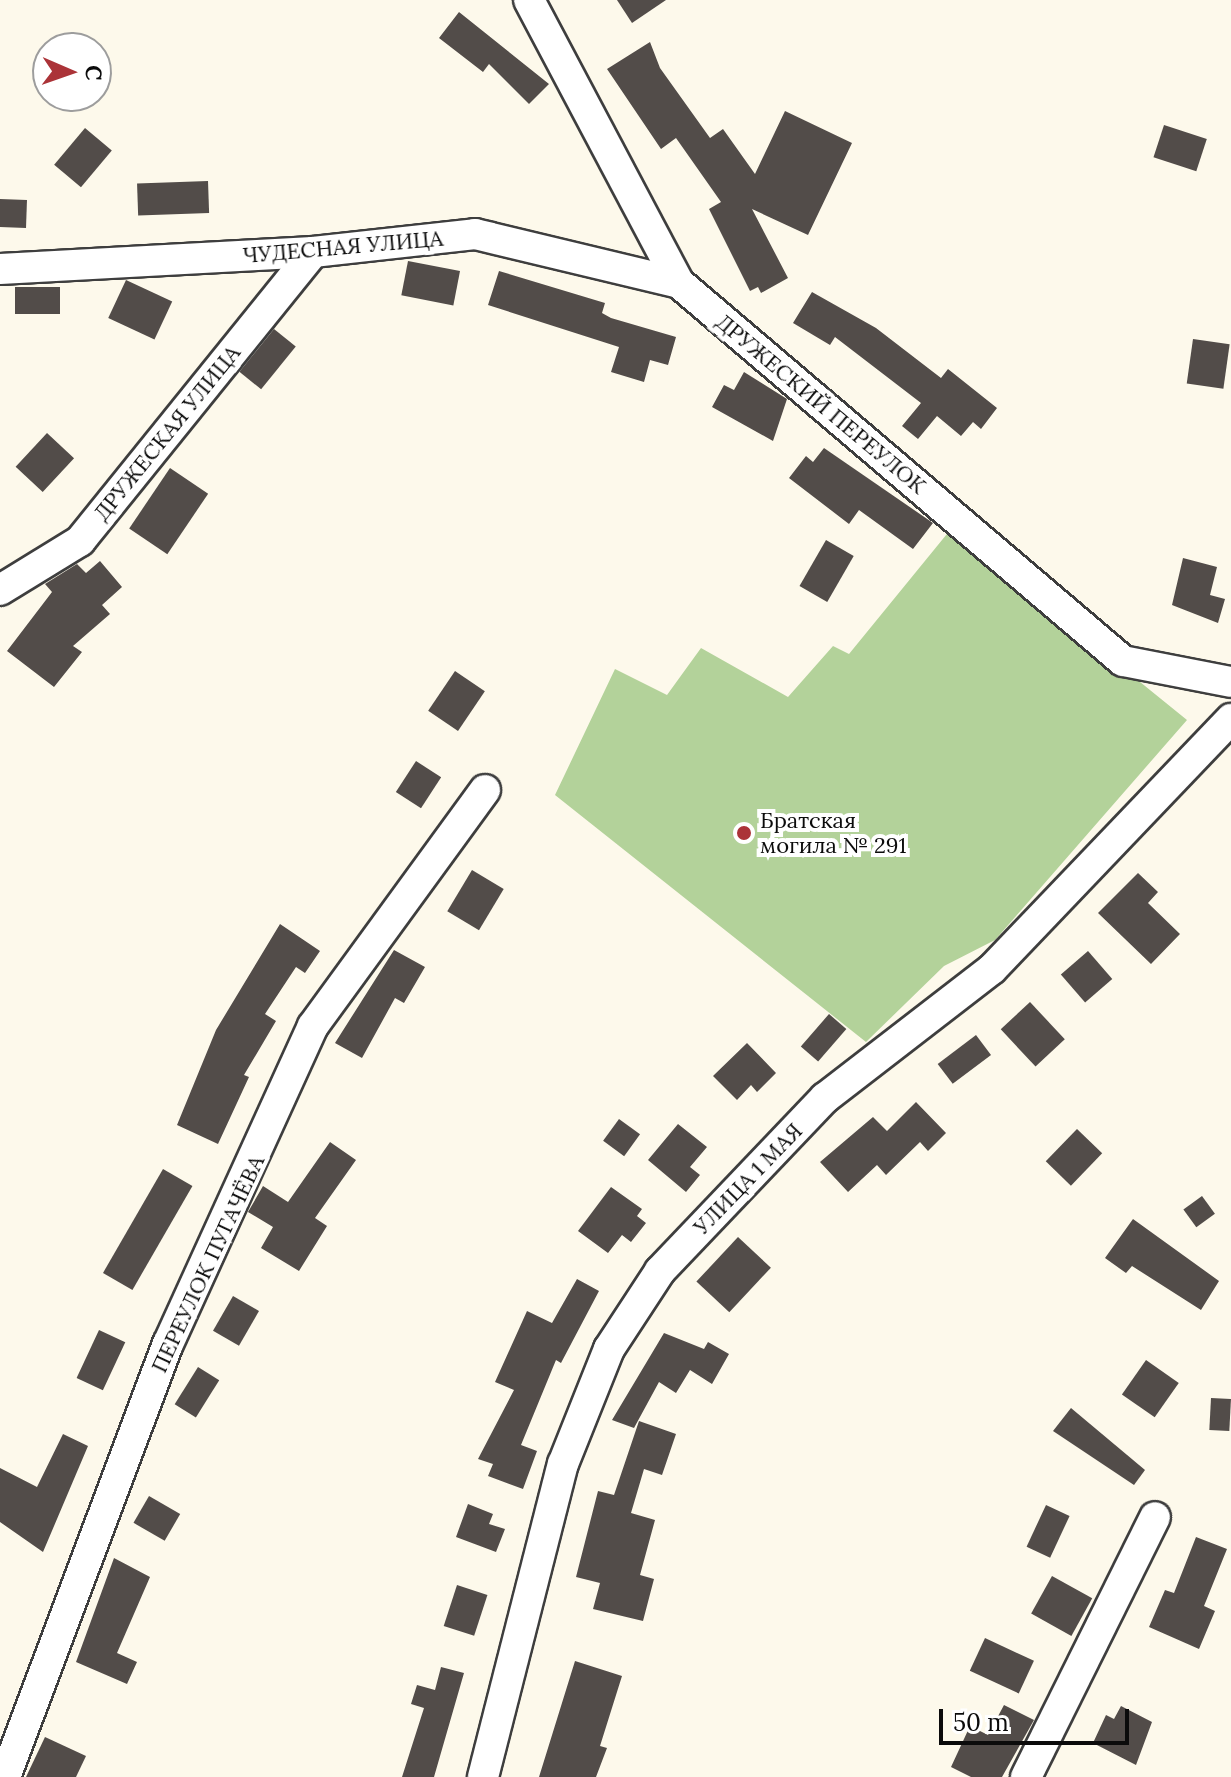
<!DOCTYPE html>
<html>
<head>
<meta charset="utf-8">
<style>
  body { margin:0 }
  #map { position:relative; width:1231px; height:1777px; overflow:hidden; background:#fdf9eb; font-family:Lora,serif }
  div>[style] { position:absolute }
  [style*='--x'] { left:calc(var(--x)*1px); top:calc(var(--y)*1px); width:calc(var(--w)*1px); rotate:calc(var(--a)*1deg) }
  .forest>* { inset:0; background:#b3d29a }
  .building>* { inset:0; background:#524c49; transform-origin:0 0 }
  .roads { filter:drop-shadow(2px 0 #3e3e3e) drop-shadow(-2px 0 #3e3e3e) drop-shadow(0 2px #3e3e3e) drop-shadow(0 -2px #3e3e3e) }
  .street>* { height:30px; margin:-15px; padding:0 15px; transform-origin:15px; border-radius:15px; background:#fff }
  .dots>* { width:22px; height:22px; translate:-50% -50%; box-sizing:border-box; border:4px solid #fff; border-radius:50% }
  span { translate:-50% -50%; white-space:nowrap; text-align:center; line-height:1.15; -webkit-text-stroke:8px #fff; paint-order:stroke }
  .street-label { font-size:22px; color:#0b0b0b }
  .poi-label { font-size:22px; color:#0b0b0b }
  .left { translate:0 -50%; text-align:left }
  .north { position:absolute; left:32px; top:32px; width:80px; height:80px; box-sizing:border-box; background:#fff; border:2px solid #9d9d9d; border-radius:50%; rotate:92deg; font-size:22px; font-weight:700; line-height:32px; text-align:center; color:#0b0b0b }
  .north::after { content:''; display:block; margin:auto; width:28px; height:36px; background:#ab3338; clip-path:polygon(50% 0,100% 100%,50% 72%,0 100%) }
  .scale { position:absolute; left:939px; top:1709px; width:190px; height:36px; box-sizing:border-box; border:4px solid #0b0b0b; border-top:0; padding-left:10px; font-size:24px; line-height:28px; white-space:nowrap; color:#0b0b0b; -webkit-text-stroke:6px #fff; paint-order:stroke }
</style>
</head>
<body>
<div id="map">
  <div class="forest">
    <div style="clip-path:polygon(951px 529px,1187px 720px,995px 940px,944px 966px,866px 1042px,555px 795px,615px 669px,667px 695px,701px 648px,788px 697px,833px 646px,849px 654px)"></div>
  </div>
  <div class="building">
    <div style="clip-path:polygon(617px 0,666px 0,632px 23px)"></div>
    <div style="clip-path:polygon(459px 12px,549px 84px,529px 104px,489px 64px,483px 72px,439px 38px)"></div>
    <div style="clip-path:polygon(650px 42px,660px 68px,710px 138px,723px 129px,755px 174px,785px 111px,852px 143px,808px 235px,752px 209px,788px 278px,761px 293px,758px 287px,750px 291px,709px 209px,721px 202px,676px 138px,661px 149px,607px 69px)"></div>
    <div style="left:1164px;top:125px;width:45px;height:34px;rotate:18deg"></div>
    <div style="left:85px;top:128px;width:35px;height:48px;rotate:40deg"></div>
    <div style="left:208px;top:181px;width:32px;height:71px;rotate:88deg"></div>
    <div style="left:0;top:199px;width:27px;height:28px;rotate:2deg"></div>
    <div style="left:408px;top:261px;width:53px;height:35px;rotate:11deg"></div>
    <div style="clip-path:polygon(499px 271px,605px 303px,602px 313px,611px 318px,676px 337px,668px 365px,650px 360px,644px 382px,611px 372px,619px 347px,488px 305px)"></div>
    <div style="left:126px;top:280px;width:51px;height:42px;rotate:25deg"></div>
    <div style="left:15px;top:287px;width:45px;height:27px"></div>
    <div style="clip-path:polygon(812px 292px,876px 328px,941px 378px,948px 369px,997px 408px,981px 429px,973px 422px,961px 436px,937px 416px,918px 439px,902px 426px,921px 403px,835px 337px,830px 345px,793px 323px)"></div>
    <div style="left:274px;top:329px;width:28px;height:55px;rotate:39deg"></div>
    <div style="left:1193px;top:339px;width:37px;height:45px;rotate:8deg"></div>
    <div style="clip-path:polygon(744px 372px,787px 399px,773px 441px,712px 407px,724px 385px,734px 390px)"></div>
    <div style="left:47px;top:433px;width:37px;height:46px;rotate:43deg"></div>
    <div style="clip-path:polygon(824px 448px,933px 523px,913px 549px,859px 510px,849px 524px,789px 478px,806px 456px,813px 462px)"></div>
    <div style="left:170px;top:468px;width:46px;height:73px;rotate:34deg"></div>
    <div style="left:826px;top:540px;width:32px;height:53px;rotate:30deg"></div>
    <div style="clip-path:polygon(1183px 558px,1217px 567px,1210px 595px,1225px 599px,1218px 623px,1172px 605px)"></div>
    <div style="clip-path:polygon(100px 561px,122px 587px,102px 605px,110px 614px,73px 646px,82px 652px,54px 687px,7px 651px,52px 592px,45px 584px,77px 564px,86px 573px)"></div>
    <div style="left:455px;top:671px;width:36px;height:48px;rotate:34deg"></div>
    <div style="left:416px;top:761px;width:30px;height:37px;rotate:33deg"></div>
    <div style="left:472px;top:870px;width:37px;height:48px;rotate:31deg"></div>
    <div style="clip-path:polygon(1138px 873px,1158px 892px,1148px 903px,1180px 934px,1151px 964px,1098px 913px)"></div>
    <div style="clip-path:polygon(280px 924px,320px 951px,305px 973px,296px 967px,265px 1014px,276px 1021px,244px 1075px,249px 1077px,218px 1144px,177px 1125px,216px 1030px)"></div>
    <div style="clip-path:polygon(394px 950px,425px 967px,404px 1003px,395px 998px,362px 1058px,335px 1043px)"></div>
    <div style="left:1088px;top:951px;width:37px;height:36px;rotate:49deg"></div>
    <div style="left:1030px;top:1002px;width:51px;height:40px;rotate:47deg"></div>
    <div style="left:829px;top:1014px;width:23px;height:43px;rotate:41deg"></div>
    <div style="left:976px;top:1035px;width:25px;height:48px;rotate:53deg"></div>
    <div style="clip-path:polygon(747px 1043px,776px 1073px,757px 1092px,751px 1085px,737px 1100px,713px 1076px)"></div>
    <div style="clip-path:polygon(916px 1102px,946px 1133px,928px 1151px,920px 1142px,886px 1175px,877px 1165px,848px 1192px,820px 1162px,873px 1117px,887px 1131px)"></div>
    <div style="left:619px;top:1119px;width:26px;height:27px;rotate:36deg"></div>
    <div style="clip-path:polygon(678px 1124px,707px 1147px,690px 1167px,700px 1175px,686px 1192px,648px 1160px)"></div>
    <div style="left:1077px;top:1129px;width:35px;height:45px;rotate:44deg"></div>
    <div style="clip-path:polygon(330px 1142px,356px 1160px,315px 1218px,327px 1226px,299px 1271px,261px 1248px,273px 1227px,248px 1212px,263px 1186px,288px 1202px)"></div>
    <div style="left:163px;top:1169px;width:34px;height:120px;rotate:30deg"></div>
    <div style="clip-path:polygon(611px 1187px,642px 1209px,637px 1216px,646px 1223px,631px 1242px,622px 1235px,608px 1253px,578px 1231px)"></div>
    <div style="left:1202px;top:1196px;width:22px;height:23px;rotate:54deg"></div>
    <div style="clip-path:polygon(1133px 1219px,1219px 1281px,1201px 1310px,1132px 1266px,1126px 1273px,1105px 1258px)"></div>
    <div style="left:738px;top:1237px;width:45px;height:61px;rotate:43deg"></div>
    <div style="clip-path:polygon(577px 1279px,599px 1291px,561px 1363px,556px 1360px,521px 1445px,537px 1451px,523px 1489px,488px 1476px,493px 1464px,478px 1459px,514px 1390px,495px 1382px,527px 1311px,552px 1323px)"></div>
    <div style="left:233px;top:1296px;width:30px;height:40px;rotate:30deg"></div>
    <div style="left:99px;top:1330px;width:29px;height:53px;rotate:25deg"></div>
    <div style="clip-path:polygon(664px 1333px,704px 1349px,708px 1342px,729px 1354px,712px 1384px,690px 1370px,676px 1393px,659px 1382px,634px 1428px,612px 1420px)"></div>
    <div style="left:1146px;top:1360px;width:40px;height:42px;rotate:35deg"></div>
    <div style="left:198px;top:1367px;width:25px;height:44px;rotate:32deg"></div>
    <div style="left:1211px;top:1398px;width:20px;height:32px;rotate:3deg"></div>
    <div style="clip-path:polygon(1071px 1408px,1145px 1470px,1134px 1485px,1053px 1431px)"></div>
    <div style="clip-path:polygon(639px 1421px,676px 1434px,662px 1475px,644px 1469px,631px 1513px,655px 1520px,640px 1575px,654px 1579px,643px 1621px,593px 1609px,600px 1583px,576px 1577px,598px 1491px,614px 1495px)"></div>
    <div style="clip-path:polygon(63px 1434px,88px 1446px,43px 1552px,0 1522px,0 1468px,37px 1487px)"></div>
    <div style="left:149px;top:1496px;width:36px;height:31px;rotate:30deg"></div>
    <div style="clip-path:polygon(468px 1504px,493px 1514px,489px 1524px,505px 1529px,496px 1552px,456px 1537px)"></div>
    <div style="left:1046px;top:1505px;width:26px;height:46px;rotate:25deg"></div>
    <div style="clip-path:polygon(1196px 1537px,1227px 1549px,1204px 1606px,1215px 1611px,1199px 1649px,1149px 1627px,1165px 1590px,1174px 1593px)"></div>
    <div style="clip-path:polygon(114px 1558px,150px 1577px,117px 1653px,137px 1662px,127px 1684px,76px 1662px)"></div>
    <div style="left:1052px;top:1576px;width:46px;height:43px;rotate:29deg"></div>
    <div style="left:457px;top:1585px;width:32px;height:43px;rotate:18deg"></div>
    <div style="left:985px;top:1638px;width:54px;height:36px;rotate:25deg"></div>
    <div style="clip-path:polygon(575px 1661px,622px 1676px,600px 1746px,607px 1748px,596px 1777px,539px 1777px)"></div>
    <div style="clip-path:polygon(441px 1667px,464px 1673px,434px 1777px,402px 1777px,424px 1708px,411px 1704px,417px 1685px,435px 1690px)"></div>
    <div style="clip-path:polygon(1004px 1705px,1034px 1720px,1002px 1777px,971px 1777px,951px 1767px,970px 1726px,988px 1735px)"></div>
    <div style="clip-path:polygon(1121px 1706px,1152px 1722px,1136px 1765px,1093px 1743px,1106px 1715px,1114px 1719px)"></div>
    <div style="clip-path:polygon(45px 1737px,86px 1756px,76px 1777px,26px 1777px)"></div>
  </div>
  <div class="roads">
    <div class="street">
      <div style="--x:529;--y:0;--w:320;--a:62.1"></div>
      <div style="--x:679;--y:283;--w:583;--a:40.41"></div>
      <div style="--x:1123;--y:661;--w:110;--a:11"></div>
      <div style="--x:0;--y:269;--w:313;--a:-3.1"></div>
      <div style="--x:313;--y:252;--w:163;--a:-6.3"></div>
      <div style="--x:475;--y:234;--w:210;--a:13.5"></div>
      <div style="--x:0;--y:590;--w:94;--a:-31.5"></div>
      <div style="--x:80;--y:541;--w:371;--a:-51.1"></div>
      <div style="--x:5;--y:1777;--w:463;--a:-69.4"></div>
      <div style="--x:168;--y:1344;--w:349;--a:-65.5"></div>
      <div style="--x:313;--y:1026;--w:292;--a:-53.9"></div>
      <div style="--x:483;--y:1777;--w:323;--a:-75.7"></div>
      <div style="--x:563;--y:1464;--w:124;--a:-68.2"></div>
      <div style="--x:609;--y:1349;--w:93;--a:-56.8"></div>
      <div style="--x:660;--y:1271;--w:239;--a:-46.4"></div>
      <div style="--x:825;--y:1098;--w:211;--a:-37.7"></div>
      <div style="--x:992;--y:969;--w:346;--a:-46.3"></div>
      <div style="--x:1026;--y:1777;--w:290;--a:-63.6"></div>
    </div>
  </div>
  <div class="dots">
    <div style="left:744px;top:833px;background:#ab3338"></div>
  </div>
  <div class="street-label">
    <span style="left:343px;top:247px;rotate:-5deg">ЧУДЕСНАЯ УЛИЦА</span>
    <span style="left:821px;top:404px;rotate:40deg">ДРУЖЕСКИЙ ПЕРЕУЛОК</span>
    <span style="left:167px;top:433px;rotate:-51deg">ДРУЖЕСКАЯ УЛИЦА</span>
    <span style="left:748px;top:1179px;rotate:-46deg">УЛИЦА 1 МАЯ</span>
    <span style="left:208px;top:1264px;rotate:-65deg">ПЕРЕУЛОК ПУГАЧЁВА</span>
  </div>
  <div class="poi-label">
    <span class="left" style="left:760px;top:833px">Братская<br>могила № 291</span>
  </div>
  <div class="north">С</div>
  <div class="scale">50 m</div>
</div>
</body>
</html>
